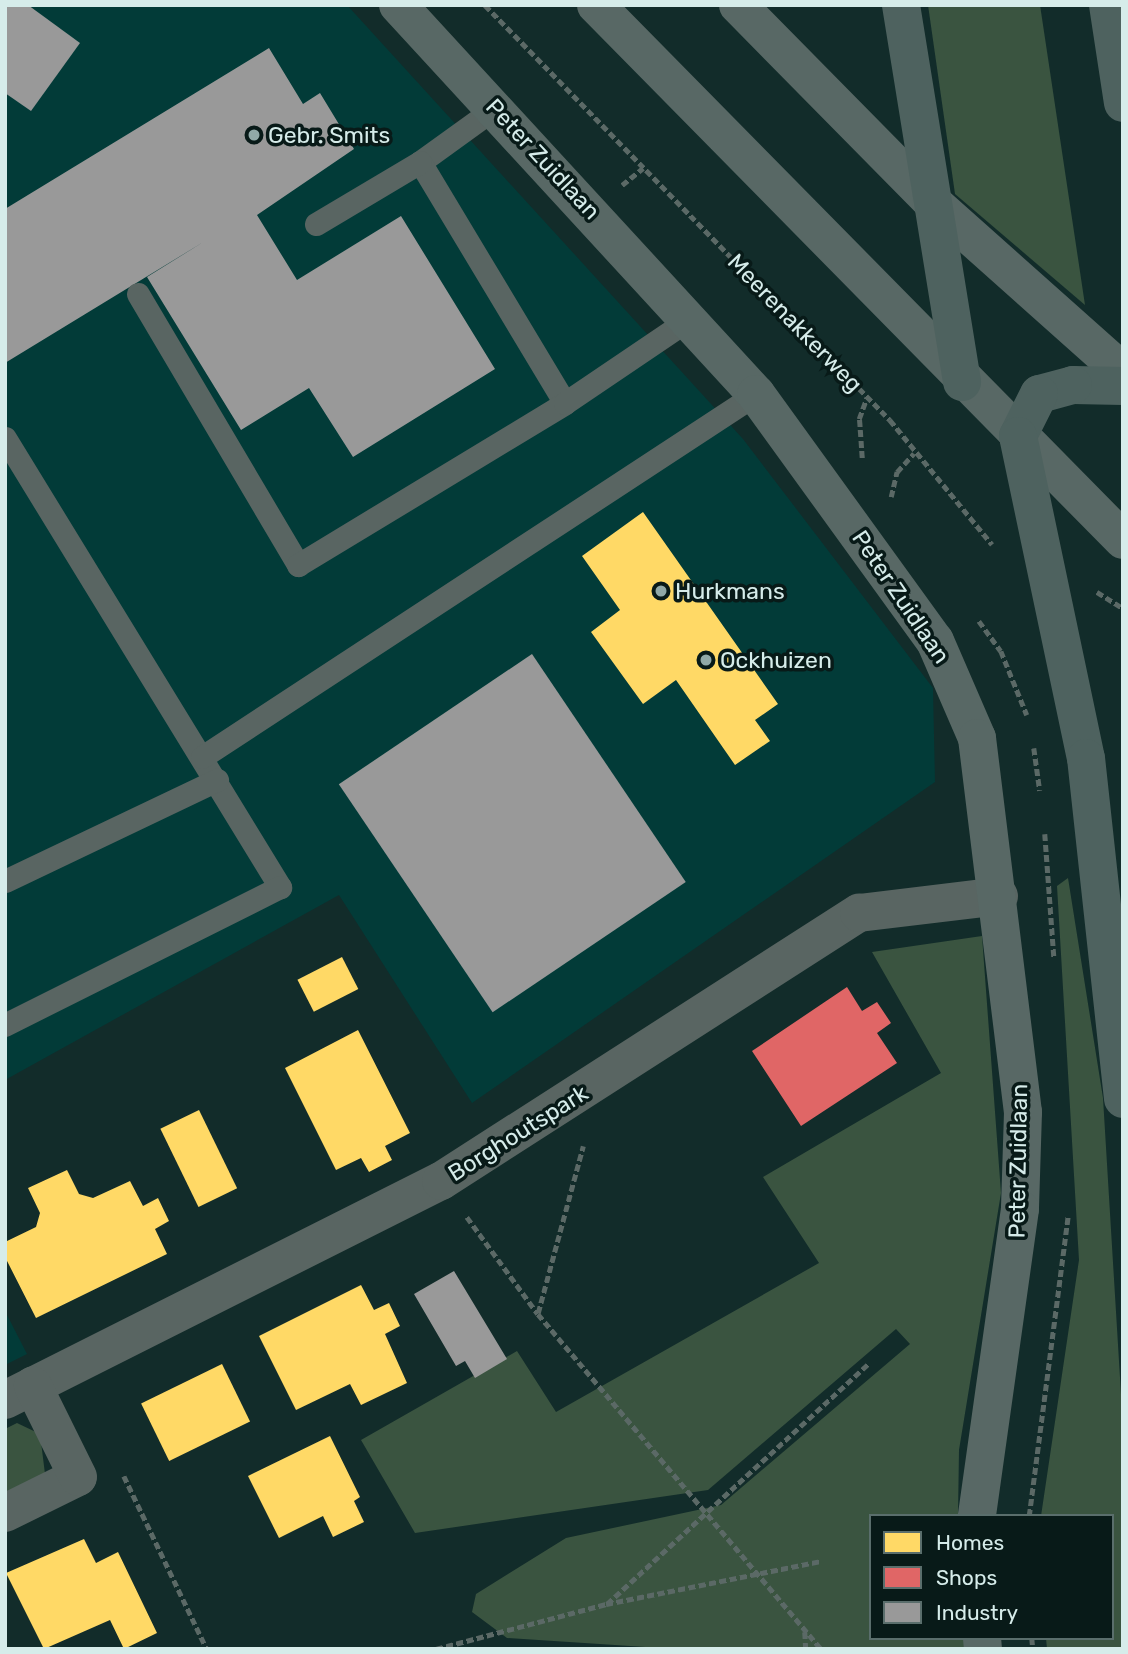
<!DOCTYPE html>
<html>
<head>
<meta charset="utf-8">
<style>
  body { margin:0 }
  #map { position:relative; width:1128px; height:1654px; overflow:hidden; background:#122c2a; font-family:Rubik,sans-serif }
  div>[style] { position:absolute }
  [style*='--x'] { left:calc(var(--x)*1px); top:calc(var(--y)*1px); width:calc(var(--w)*1px); rotate:calc(var(--a)*1deg) }
  .built>* { inset:0; background:#023b38 }
  .green>* { inset:0; background:#3a5440 }
  .homes>* { inset:0; background:#ffd966; transform-origin:0 0 }
  .shops>* { inset:0; background:#e06666 }
  .industry>* { inset:0; background:#999; transform-origin:0 0 }
  .path>* { height:4.5px; margin-top:-2.25px; transform-origin:0; background:repeating-linear-gradient(90deg,#5b6966 0 7px,transparent 0 10.5px) }
  .lane>* { height:23px; margin:-11.5px; padding:0 11.5px; transform-origin:11.5px; border-radius:11.5px; background:#596562 }
  .street>* { height:38px; margin:-19px; padding:0 19px; transform-origin:19px; border-radius:19px; background:#596562 }
  .secondary>* { height:38px; margin:-19px; padding:0 19px; transform-origin:19px; border-radius:19px; background:#586865 }
  .highway>* { height:38px; margin:-19px; padding:0 19px; transform-origin:19px; border-radius:19px; background:#4e625f }
  .dots>* { width:19px; height:19px; translate:-50% -50%; box-sizing:border-box; border:4px solid #081a18; border-radius:50% }
  span { translate:-50% -50%; white-space:nowrap; text-align:center; line-height:1.15; -webkit-text-stroke:7px #081a18; paint-order:stroke }
  .poi-label { font-size:23px; color:#d6ecea }
  .left { translate:0 -50%; text-align:left }
  .street-label { font-size:23px; color:#d6ecea }
  .frame { position:absolute; inset:0; border:7px solid #d6ecea; pointer-events:none }
  .legend { position:absolute; left:869px; top:1514px; width:245px; height:126px; box-sizing:border-box; background:#081a18; border:2px solid #5a6e6c; margin:0; padding:9px 12px; list-style:none; font-size:21px; color:#d6ecea }
  .legend li { display:flex; align-items:center; gap:14px; height:35px }
  .legend b { width:35px; border:2px solid #5a6e6c }
</style>
</head>
<body>
<div id="map">
  <div class="built">
    <div style="clip-path:polygon(5px 5px,347px 5px,743px 439px,933px 688px,935px 782px,472px 1103px,339px 895px,5px 1080px)"></div>
    <div style="clip-path:polygon(5px 1311px,27px 1354px,5px 1365px)"></div>
  </div>
  <div class="green">
    <div style="clip-path:polygon(928px 5px,1040px 5px,1085px 305px,955px 194px)"></div>
    <div style="clip-path:polygon(1068px 878px,1103px 1098px,1123px 1427px,1123px 1649px,1047px 1649px,1046px 1638px,1112px 1638px,1112px 1516px,1041px 1516px,1079px 1260px,1057px 886px)"></div>
    <div style="clip-path:polygon(982px 936px,1001px 1193px,959px 1450px,958px 1516px,871px 1516px,871px 1638px,964px 1638px,965px 1649px,676px 1649px,507px 1638px,472px 1612px,476px 1594px,566px 1538px,721px 1505px,910px 1344px,896px 1329px,708px 1490px,415px 1533px,361px 1440px,517px 1351px,556px 1412px,819px 1263px,763px 1177px,941px 1073px,872px 952px)"></div>
    <div style="clip-path:polygon(17px 1423px,40px 1434px,45px 1474px,5px 1494px,5px 1429px)"></div>
  </div>
  <div class="homes">
    <div style="clip-path:polygon(643px 512px,778px 704px,755px 720px,770px 741px,735px 765px,676px 680px,643px 704px,591px 632px,620px 610px,582px 556px)"></div>
    <div style="left:342px;top:957px;width:36px;height:50px;rotate:63deg"></div>
    <div style="clip-path:polygon(358px 1030px,410px 1133px,385px 1146px,392px 1160px,369px 1172px,361px 1158px,336px 1170px,285px 1068px)"></div>
    <div style="left:199px;top:1110px;width:87px;height:43px;rotate:64deg"></div>
    <div style="clip-path:polygon(67px 1170px,79px 1194px,93px 1198px,130px 1181px,143px 1206px,158px 1198px,169px 1221px,155px 1229px,167px 1254px,36px 1318px,5px 1257px,5px 1242px,36px 1227px,40px 1213px,28px 1188px)"></div>
    <div style="clip-path:polygon(361px 1285px,374px 1310px,389px 1303px,400px 1326px,385px 1334px,407px 1383px,361px 1405px,350px 1384px,296px 1410px,259px 1336px)"></div>
    <div style="left:222px;top:1364px;width:64px;height:90px;rotate:64deg"></div>
    <div style="clip-path:polygon(330px 1436px,360px 1497px,354px 1501px,364px 1522px,333px 1537px,323px 1516px,279px 1538px,248px 1476px)"></div>
    <div style="clip-path:polygon(84px 1539px,96px 1563px,118px 1552px,157px 1633px,124px 1649px,110px 1620px,44px 1649px,6px 1573px)"></div>
  </div>
  <div class="shops">
    <div style="clip-path:polygon(847px 987px,862px 1011px,877px 1002px,891px 1023px,877px 1033px,897px 1063px,801px 1126px,752px 1051px)"></div>
  </div>
  <div class="industry">
    <div style="clip-path:polygon(5px 5px,28px 5px,80px 43px,31px 111px,5px 93px)"></div>
    <div style="clip-path:polygon(269px 48px,303px 104px,320px 93px,354px 149px,257px 215px,297px 280px,401px 216px,495px 369px,353px 457px,309px 388px,241px 430px,147px 277px,205px 241px,5px 363px,5px 209px)"></div>
    <div style="left:532px;top:654px;width:275px;height:233px;rotate:56deg"></div>
    <div style="clip-path:polygon(454px 1271px,507px 1359px,475px 1378px,465px 1361px,456px 1366px,414px 1294px)"></div>
  </div>
  <div class="path">
    <div style="--x:485;--y:5;--w:580;--a:45.7"></div>
    <div style="--x:890;--y:420;--w:161;--a:50.6"></div>
    <div style="--x:622;--y:185;--w:27;--a:-39"></div>
    <div style="--x:862;--y:458;--w:39;--a:-94"></div>
    <div style="--x:859;--y:419;--w:23;--a:-70"></div>
    <div style="--x:891;--y:497;--w:26;--a:-77"></div>
    <div style="--x:897;--y:472;--w:25;--a:-48"></div>
    <div style="--x:1097;--y:592;--w:31;--a:32"></div>
    <div style="--x:979;--y:621;--w:37;--a:54"></div>
    <div style="--x:1001;--y:651;--w:69;--a:67.9"></div>
    <div style="--x:1034;--y:748;--w:43;--a:82.1"></div>
    <div style="--x:1045;--y:834;--w:124;--a:85.8"></div>
    <div style="--x:467;--y:1217;--w:120;--a:53.8"></div>
    <div style="--x:538;--y:1314;--w:439;--a:49.8"></div>
    <div style="--x:538;--y:1313;--w:173;--a:-74.9"></div>
    <div style="--x:124;--y:1476;--w:192;--a:64.4"></div>
    <div style="--x:1029;--y:1516;--w:304;--a:-82.6"></div>
    <div style="--x:607;--y:1604;--w:356;--a:-42.6"></div>
    <div style="--x:805;--y:1632;--w:17;--a:87"></div>
    <div style="--x:1032;--y:1638;--w:11;--a:85"></div>
    <div style="--x:436;--y:1649;--w:176;--a:-14.8"></div>
    <div style="--x:606;--y:1604;--w:220;--a:-11.3"></div>
  </div>
  <div class="lane">
    <div style="--x:495;--y:108;--w:92;--a:144.2"></div>
    <div style="--x:420;--y:162;--w:281;--a:59"></div>
    <div style="--x:316;--y:224;--w:121;--a:-30.8"></div>
    <div style="--x:138;--y:294;--w:315;--a:59.4"></div>
    <div style="--x:298;--y:565;--w:312;--a:-31.2"></div>
    <div style="--x:565;--y:403;--w:150;--a:-34.1"></div>
    <div style="--x:5;--y:438;--w:527;--a:58.51"></div>
    <div style="--x:280;--y:887;--w:308;--a:153.4"></div>
    <div style="--x:202;--y:757;--w:662;--a:-33.23"></div>
    <div style="--x:5;--y:881;--w:235;--a:-25.5"></div>
  </div>
  <div class="street">
    <div style="--x:5;--y:1400;--w:488;--a:-26.7"></div>
    <div style="--x:441;--y:1181;--w:497;--a:-32.7"></div>
    <div style="--x:859;--y:913;--w:141;--a:-6.9"></div>
    <div style="--x:5;--y:1513;--w:81;--a:-26.3"></div>
    <div style="--x:78;--y:1477;--w:102;--a:-116.3"></div>
  </div>
  <div class="secondary">
    <div style="--x:398;--y:5;--w:529;--a:47.38"></div>
    <div style="--x:756;--y:394;--w:305;--a:54.1"></div>
    <div style="--x:935;--y:641;--w:106;--a:66.6"></div>
    <div style="--x:977;--y:738;--w:377;--a:83"></div>
    <div style="--x:1023;--y:1112;--w:97;--a:91.8"></div>
    <div style="--x:1020;--y:1209;--w:310;--a:98"></div>
    <div style="--x:596;--y:5;--w:751;--a:45.43"></div>
    <div style="--x:738;--y:5;--w:275;--a:45.4"></div>
    <div style="--x:931;--y:201;--w:257;--a:41.7"></div>
    <div style="--x:982;--y:1638;--w:11;--a:85"></div>
  </div>
  <div class="highway">
    <div style="--x:901;--y:5;--w:382;--a:80.8"></div>
    <div style="--x:1108;--y:5;--w:99;--a:81.3"></div>
    <div style="--x:1123;--y:386;--w:50;--a:-178.9"></div>
    <div style="--x:1073;--y:385;--w:35;--a:165"></div>
    <div style="--x:1039;--y:394;--w:47;--a:116.6"></div>
    <div style="--x:1018;--y:436;--w:329;--a:78.1"></div>
    <div style="--x:1086;--y:758;--w:343;--a:83.8"></div>
  </div>
  <div class="dots">
    <div style="left:254px;top:135px;background:#91a9a7"></div>
    <div style="left:661px;top:591px;background:#91a9a7"></div>
    <div style="left:706px;top:660px;background:#91a9a7"></div>
  </div>
  <div class="poi-label">
    <span class="left" style="left:268px;top:135px">Gebr. Smits</span>
    <span class="left" style="left:675px;top:591px">Hurkmans</span>
    <span class="left" style="left:720px;top:660px">Ockhuizen</span>
  </div>
  <div class="street-label">
    <span style="left:543px;top:159px;rotate:47deg">Peter Zuidlaan</span>
    <span style="left:795px;top:323px;rotate:46deg">Meerenakkerweg</span>
    <span style="left:901px;top:597px;rotate:56deg">Peter Zuidlaan</span>
    <span style="left:518px;top:1133px;rotate:-32deg">Borghoutspark</span>
    <span style="left:1018px;top:1161px;rotate:-89deg">Peter Zuidlaan</span>
  </div>
  <div class="frame"></div>
  <ul class="legend">
  <li><b style="height:19px;background:#ffd966"></b>Homes</li>
  <li><b style="height:19px;background:#e06666"></b>Shops</li>
  <li><b style="height:19px;background:#999"></b>Industry</li>
  </ul>
</div>
</body>
</html>
